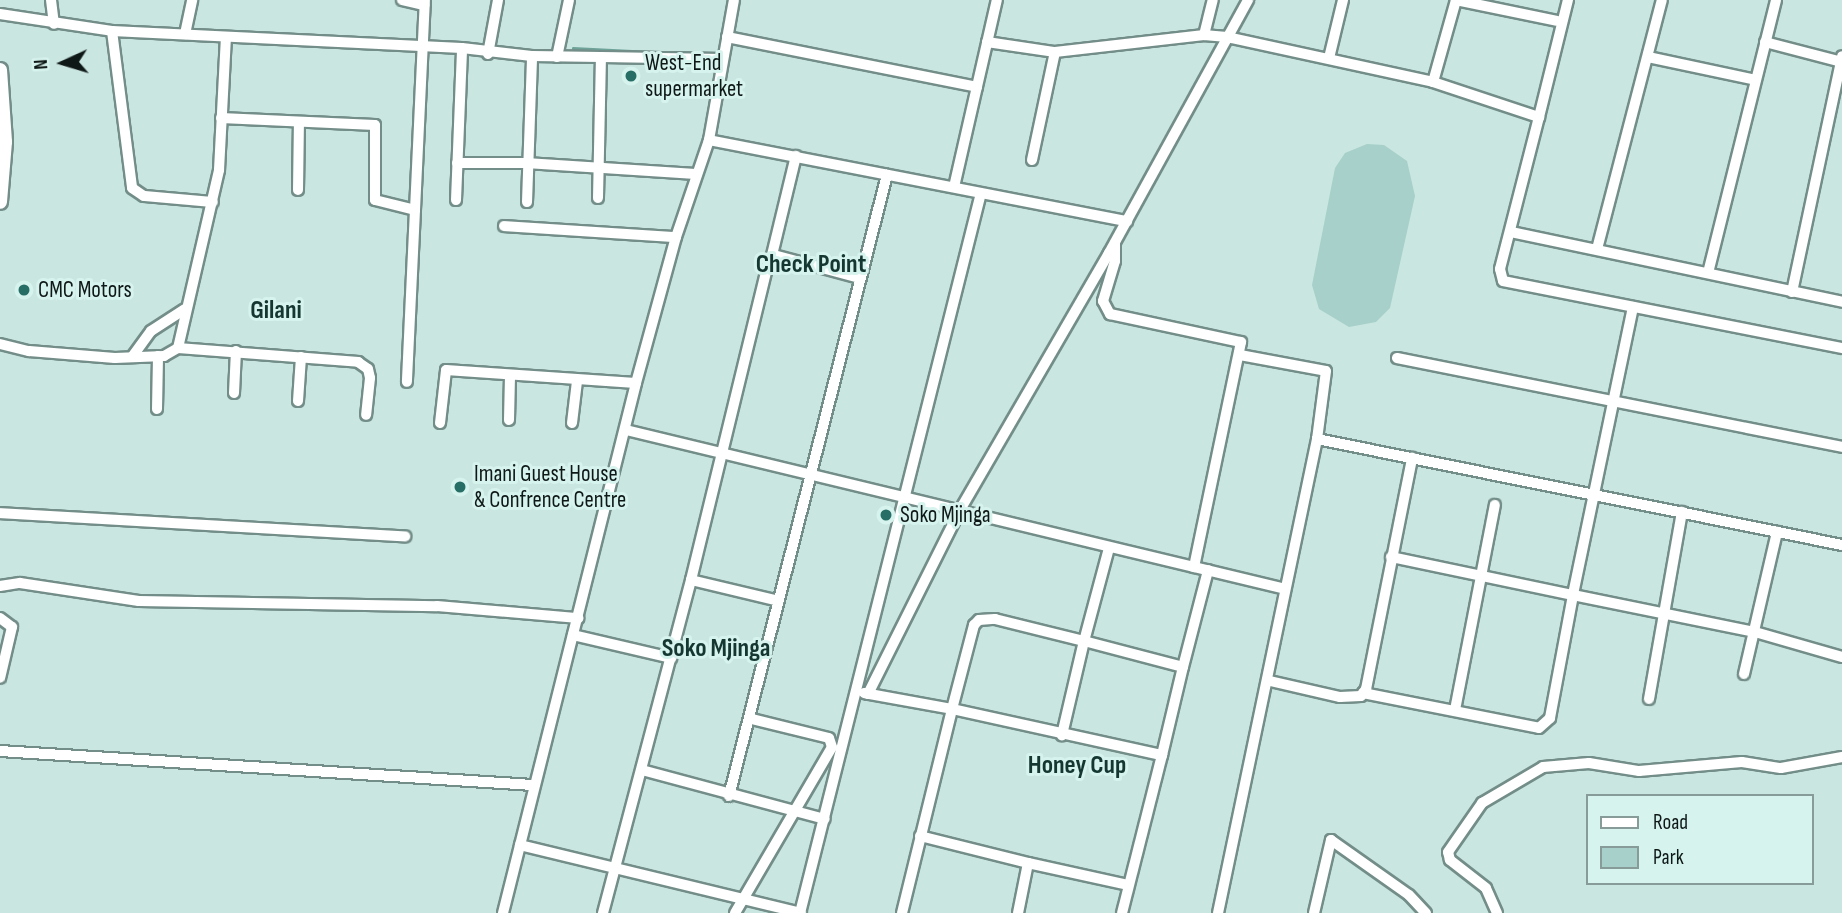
<!DOCTYPE html>
<html>
<head>
<meta charset="utf-8">
<style>
  body { margin:0 }
  #map { position:relative; width:1842px; height:913px; overflow:hidden; background:#cae6e1; font-family:"Sofia Sans Condensed",sans-serif }
  div>[style] { position:absolute }
  [style*='--x'] { left:calc(var(--x)*1px); top:calc(var(--y)*1px); width:calc(var(--w)*1px); rotate:calc(var(--a)*1deg) }
  .green>* { inset:0; background:#a6d0c9 }
  .stream>* { height:2.5px; margin:-1.25px; padding:0 1.25px; transform-origin:1.25px; border-radius:1.25px; background:#6ea39a }
  .roads { filter:drop-shadow(2px 0 #738d88) drop-shadow(-2px 0 #738d88) drop-shadow(0 2px #738d88) drop-shadow(0 -2px #738d88) }
  .minor>* { height:10px; margin:-5px; padding:0 5px; transform-origin:5px; border-radius:5px; background:#fff }
  .highway>* { height:14px; margin:-7px; padding:0 7px; transform-origin:7px; border-radius:7px; background:#fff }
  .dots>* { width:19px; height:19px; translate:-50% -50%; box-sizing:border-box; border:4px solid #d7f3ee; border-radius:50% }
  span { translate:-50% -50%; white-space:nowrap; text-align:center; line-height:1.15; -webkit-text-stroke:6px #d7f3ee; paint-order:stroke }
  .poi-label { font-size:23px; color:#0e1816 }
  .left { translate:0 -50%; text-align:left }
  .quarter-label { font-size:26px; color:#153732; font-weight:700 }
  .legend { position:absolute; left:1586px; top:794px; width:228px; height:91px; box-sizing:border-box; background:#d7f3ee; border:2px solid #879b98; margin:0; padding:9px 12px; list-style:none; font-size:21px; color:#0e1816 }
  .legend li { display:flex; align-items:center; gap:14px; height:35px }
  .legend b { width:35px; border:2px solid #879b98 }
  .north { position:absolute; left:28px; top:28px; width:70px; height:70px; -webkit-text-stroke:5px #d7f3ee; paint-order:stroke; rotate:266deg; font-size:19px; font-weight:700; line-height:28px; text-align:center; color:#0e1816 }
  .north::after { content:''; display:block; margin:auto; width:24px; height:32px; background:#0e1816; clip-path:polygon(50% 0,100% 100%,50% 72%,0 100%) }
</style>
</head>
<body>
<div id="map">
  <div class="green">
    <div style="clip-path:polygon(1367px 144px,1384px 145px,1407px 161px,1415px 196px,1390px 308px,1376px 322px,1349px 327px,1319px 309px,1312px 285px,1335px 168px,1345px 153px)"></div>
  </div>
  <div class="stream">
    <div style="--x:485;--y:37;--w:38;--a:-78"></div>
    <div style="--x:1646;--y:43;--w:18;--a:-77"></div>
    <div style="--x:573;--y:48;--w:98;--a:2.9"></div>
    <div style="--x:841;--y:64;--w:15;--a:16"></div>
    <div style="--x:1814;--y:159;--w:42;--a:-76.3"></div>
  </div>
  <div class="roads">
    <div class="minor">
      <div style="--x:51;--y:0;--w:24;--a:83"></div>
      <div style="--x:402;--y:0;--w:23;--a:13"></div>
      <div style="--x:1456;--y:0;--w:103;--a:11.7"></div>
      <div style="--x:0;--y:14;--w:113;--a:8.6"></div>
      <div style="--x:112;--y:31;--w:350;--a:2.8"></div>
      <div style="--x:462;--y:48;--w:70;--a:6.5"></div>
      <div style="--x:532;--y:56;--w:190;--a:0.9"></div>
      <div style="--x:112;--y:31;--w:158;--a:82.7"></div>
      <div style="--x:132;--y:188;--w:14;--a:34"></div>
      <div style="--x:144;--y:196;--w:69;--a:5"></div>
      <div style="--x:185;--y:34;--w:35;--a:-78"></div>
      <div style="--x:1204;--y:35;--w:36;--a:-76"></div>
      <div style="--x:727;--y:37;--w:255;--a:11.3"></div>
      <div style="--x:987;--y:42;--w:69;--a:8.4"></div>
      <div style="--x:1055;--y:52;--w:150;--a:-6.5"></div>
      <div style="--x:1204;--y:35;--w:23;--a:5"></div>
      <div style="--x:1227;--y:37;--w:211;--a:12.3"></div>
      <div style="--x:1433;--y:82;--w:112;--a:18.3"></div>
      <div style="--x:1539;--y:117;--w:157;--a:104.4"></div>
      <div style="--x:1500;--y:269;--w:12;--a:76"></div>
      <div style="--x:1503;--y:281;--w:346;--a:11.2"></div>
      <div style="--x:1765;--y:42;--w:80;--a:14.6"></div>
      <div style="--x:488;--y:54;--w:55;--a:-79.5"></div>
      <div style="--x:557;--y:57;--w:58;--a:-78.1"></div>
      <div style="--x:1648;--y:57;--w:110;--a:12"></div>
      <div style="--x:1329;--y:58;--w:60;--a:-76.4"></div>
      <div style="--x:1433;--y:82;--w:85;--a:-74.3"></div>
      <div style="--x:1539;--y:117;--w:121;--a:-76.1"></div>
      <div style="--x:221;--y:118;--w:154;--a:2.6"></div>
      <div style="--x:375;--y:125;--w:75;--a:90"></div>
      <div style="--x:375;--y:200;--w:41;--a:14"></div>
      <div style="--x:415;--y:210;--w:172;--a:92.7"></div>
      <div style="--x:709;--y:140;--w:426;--a:11"></div>
      <div style="--x:1032;--y:160;--w:110;--a:-78"></div>
      <div style="--x:457;--y:163;--w:69;--a:0"></div>
      <div style="--x:526;--y:163;--w:170;--a:3.7"></div>
      <div style="--x:954;--y:187;--w:192;--a:-77.1"></div>
      <div style="--x:298;--y:190;--w:68;--a:-89.2"></div>
      <div style="--x:598;--y:198;--w:140;--a:-88.8"></div>
      <div style="--x:456;--y:200;--w:152;--a:-87.7"></div>
      <div style="--x:527;--y:202;--w:146;--a:-88"></div>
      <div style="--x:415;--y:210;--w:210;--a:-87.3"></div>
      <div style="--x:504;--y:226;--w:172;--a:3.7"></div>
      <div style="--x:1511;--y:232;--w:338;--a:11.9"></div>
      <div style="--x:1115;--y:243;--w:18;--a:90"></div>
      <div style="--x:1115;--y:261;--w:42;--a:106.7"></div>
      <div style="--x:1103;--y:301;--w:15;--a:62"></div>
      <div style="--x:1110;--y:314;--w:134;--a:12.1"></div>
      <div style="--x:1241;--y:342;--w:230;--a:101.8"></div>
      <div style="--x:1597;--y:249;--w:257;--a:-75.4"></div>
      <div style="--x:772;--y:255;--w:102;--a:-76.4"></div>
      <div style="--x:1708;--y:273;--w:281;--a:-76"></div>
      <div style="--x:1792;--y:292;--w:241;--a:-78"></div>
      <div style="--x:1633;--y:307;--w:294;--a:101.8"></div>
      <div style="--x:1573;--y:595;--w:186;--a:11.5"></div>
      <div style="--x:1755;--y:632;--w:91;--a:16"></div>
      <div style="--x:0;--y:344;--w:30;--a:14"></div>
      <div style="--x:29;--y:351;--w:86;--a:4.7"></div>
      <div style="--x:115;--y:358;--w:49;--a:-2.3"></div>
      <div style="--x:164;--y:356;--w:16;--a:-30"></div>
      <div style="--x:178;--y:348;--w:181;--a:4.4"></div>
      <div style="--x:358;--y:362;--w:12;--a:35"></div>
      <div style="--x:368;--y:369;--w:9;--a:77"></div>
      <div style="--x:370;--y:378;--w:37;--a:96"></div>
      <div style="--x:178;--y:348;--w:183;--a:-77"></div>
      <div style="--x:219;--y:170;--w:132;--a:-87"></div>
      <div style="--x:1240;--y:355;--w:87;--a:10.5"></div>
      <div style="--x:1326;--y:371;--w:69;--a:97.5"></div>
      <div style="--x:132;--y:357;--w:32;--a:-54"></div>
      <div style="--x:151;--y:331;--w:40;--a:-32.9"></div>
      <div style="--x:1397;--y:358;--w:454;--a:11.3"></div>
      <div style="--x:234;--y:393;--w:42;--a:-87.3"></div>
      <div style="--x:298;--y:401;--w:44;--a:-86.1"></div>
      <div style="--x:157;--y:409;--w:53;--a:-88.9"></div>
      <div style="--x:509;--y:420;--w:45;--a:-88.7"></div>
      <div style="--x:440;--y:423;--w:53;--a:-83.5"></div>
      <div style="--x:446;--y:370;--w:190;--a:3.9"></div>
      <div style="--x:572;--y:423;--w:42;--a:-83.2"></div>
      <div style="--x:626;--y:430;--w:678;--a:13.56"></div>
      <div style="--x:0;--y:513;--w:406;--a:3.3"></div>
      <div style="--x:1109;--y:548;--w:96;--a:105"></div>
      <div style="--x:1084;--y:641;--w:102;--a:14.7"></div>
      <div style="--x:1183;--y:667;--w:100;--a:-75.5"></div>
      <div style="--x:691;--y:580;--w:90;--a:13.4"></div>
      <div style="--x:0;--y:586;--w:20;--a:-9"></div>
      <div style="--x:20;--y:583;--w:120;--a:8.6"></div>
      <div style="--x:139;--y:601;--w:298;--a:1"></div>
      <div style="--x:437;--y:606;--w:142;--a:4.9"></div>
      <div style="--x:0;--y:618;--w:15;--a:37"></div>
      <div style="--x:12;--y:627;--w:52;--a:103.2"></div>
      <div style="--x:573;--y:635;--w:101;--a:13.2"></div>
      <div style="--x:1744;--y:674;--w:146;--a:-76.9"></div>
      <div style="--x:1270;--y:681;--w:72;--a:12.9"></div>
      <div style="--x:1340;--y:697;--w:21;--a:-3"></div>
      <div style="--x:1361;--y:696;--w:9;--a:-54"></div>
      <div style="--x:1366;--y:689;--w:236;--a:-78.7"></div>
      <div style="--x:864;--y:693;--w:89;--a:10.3"></div>
      <div style="--x:952;--y:709;--w:87;--a:-75.3"></div>
      <div style="--x:974;--y:625;--w:7;--a:-45"></div>
      <div style="--x:979;--y:620;--w:16;--a:-4"></div>
      <div style="--x:995;--y:619;--w:92;--a:13.9"></div>
      <div style="--x:1084;--y:641;--w:97;--a:103.2"></div>
      <div style="--x:1363;--y:693;--w:179;--a:11.2"></div>
      <div style="--x:1539;--y:728;--w:15;--a:-42"></div>
      <div style="--x:1550;--y:718;--w:125;--a:-79.4"></div>
      <div style="--x:1573;--y:595;--w:186;--a:-168.2"></div>
      <div style="--x:868;--y:694;--w:206;--a:-63.4"></div>
      <div style="--x:960;--y:510;--w:297;--a:-59.9"></div>
      <div style="--x:1109;--y:253;--w:289;--a:-61.2"></div>
      <div style="--x:1649;--y:699;--w:190;--a:-80"></div>
      <div style="--x:1455;--y:710;--w:209;--a:-79"></div>
      <div style="--x:0;--y:751;--w:534;--a:3.65"></div>
      <div style="--x:1162;--y:755;--w:90;--a:-76.6"></div>
      <div style="--x:642;--y:770;--w:189;--a:15"></div>
      <div style="--x:729;--y:796;--w:641;--a:-75.73"></div>
      <div style="--x:920;--y:836;--w:111;--a:14"></div>
      <div style="--x:1028;--y:863;--w:51;--a:101.3"></div>
      <div style="--x:520;--y:845;--w:289;--a:13.6"></div>
      <div style="--x:1028;--y:863;--w:102;--a:12.4"></div>
      <div style="--x:503;--y:913;--w:546;--a:-75.91"></div>
      <div style="--x:636;--y:383;--w:151;--a:-74.7"></div>
      <div style="--x:676;--y:237;--w:102;--a:-71.2"></div>
      <div style="--x:709;--y:140;--w:142;--a:-79.9"></div>
      <div style="--x:603;--y:913;--w:344;--a:-75.2"></div>
      <div style="--x:691;--y:580;--w:330;--a:-76.3"></div>
      <div style="--x:769;--y:259;--w:6;--a:-39"></div>
      <div style="--x:774;--y:255;--w:89;--a:15"></div>
      <div style="--x:735;--y:913;--w:192;--a:-59.7"></div>
      <div style="--x:832;--y:747;--w:9;--a:-108"></div>
      <div style="--x:829;--y:738;--w:79;--a:-166.1"></div>
      <div style="--x:800;--y:913;--w:742;--a:-75.89"></div>
      <div style="--x:902;--y:913;--w:210;--a:-76.2"></div>
      <div style="--x:952;--y:709;--w:215;--a:12.4"></div>
      <div style="--x:1162;--y:755;--w:163;--a:104.2"></div>
      <div style="--x:1218;--y:913;--w:484;--a:-78.2"></div>
      <div style="--x:1317;--y:439;--w:536;--a:11.41"></div>
      <div style="--x:1314;--y:913;--w:75;--a:-76.9"></div>
      <div style="--x:1331;--y:840;--w:95;--a:35.2"></div>
      <div style="--x:1409;--y:895;--w:25;--a:47"></div>
      <div style="--x:1497;--y:913;--w:27;--a:-114"></div>
      <div style="--x:1486;--y:888;--w:46;--a:-142.1"></div>
      <div style="--x:1450;--y:860;--w:8;--a:-104"></div>
      <div style="--x:1448;--y:852;--w:60;--a:-55.2"></div>
      <div style="--x:1482;--y:803;--w:71;--a:-30.5"></div>
      <div style="--x:1543;--y:767;--w:46;--a:-5"></div>
      <div style="--x:1589;--y:763;--w:51;--a:9.1"></div>
      <div style="--x:1639;--y:771;--w:103;--a:-5"></div>
      <div style="--x:1742;--y:762;--w:39;--a:9"></div>
      <div style="--x:1781;--y:768;--w:62;--a:-10.2"></div>
    </div>
    <div class="highway">
      <div style="--x:0;--y:70;--w:72;--a:86"></div>
      <div style="--x:5;--y:142;--w:60;--a:94.8"></div>
    </div>
  </div>
  <div class="dots">
    <div style="left:631px;top:76px;background:#276e66"></div>
    <div style="left:24px;top:290px;background:#276e66"></div>
    <div style="left:460px;top:487px;background:#276e66"></div>
    <div style="left:886px;top:515px;background:#276e66"></div>
  </div>
  <div class="poi-label">
    <span class="left" style="left:645px;top:76px">West-End<br>supermarket</span>
    <span class="left" style="left:38px;top:290px">CMC Motors</span>
    <span class="left" style="left:474px;top:487px">Imani Guest House<br>&amp; Confrence Centre</span>
    <span class="left" style="left:900px;top:515px">Soko Mjinga</span>
  </div>
  <div class="quarter-label">
    <span style="left:811px;top:265px">Check Point</span>
    <span style="left:276px;top:311px">Gilani</span>
    <span style="left:716px;top:649px">Soko Mjinga</span>
    <span style="left:1077px;top:766px">Honey Cup</span>
  </div>
  <ul class="legend">
  <li><b style="height:9px;background:#fff"></b>Road</li>
  <li><b style="height:19px;background:#a6d0c9"></b>Park</li>
  </ul>
  <div class="north">N</div>
</div>
</body>
</html>
